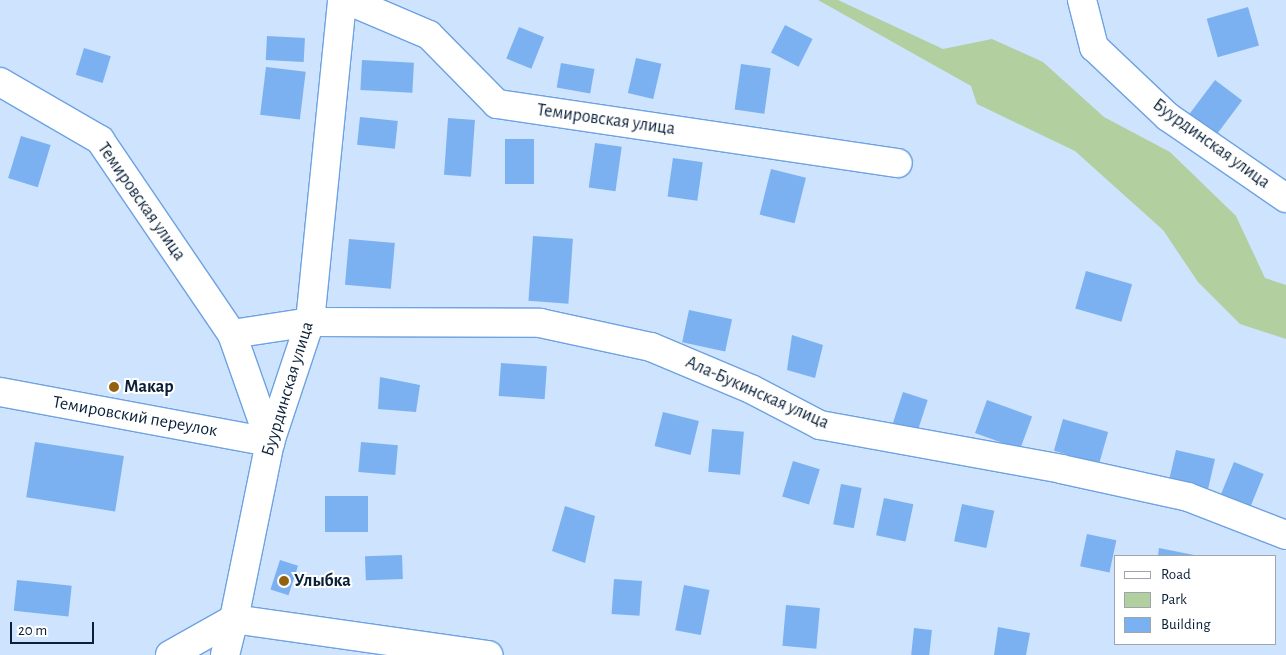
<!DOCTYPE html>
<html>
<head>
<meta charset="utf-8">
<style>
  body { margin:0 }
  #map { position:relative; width:1286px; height:655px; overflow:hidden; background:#cde3fe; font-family:"Alegreya Sans",sans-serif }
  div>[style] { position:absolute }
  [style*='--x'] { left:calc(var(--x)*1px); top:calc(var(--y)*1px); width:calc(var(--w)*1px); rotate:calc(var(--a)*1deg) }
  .green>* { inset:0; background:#b2cfa0 }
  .building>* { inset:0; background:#7bb1f1; transform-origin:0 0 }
  .roads { filter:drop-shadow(1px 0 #6da2e1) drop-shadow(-1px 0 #6da2e1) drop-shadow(0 1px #6da2e1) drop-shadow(0 -1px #6da2e1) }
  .minor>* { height:28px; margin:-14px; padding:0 14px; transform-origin:14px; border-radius:14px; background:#fff }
  .tertiary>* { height:28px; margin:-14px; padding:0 14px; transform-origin:14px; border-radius:14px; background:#fff }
  .dots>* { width:14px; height:14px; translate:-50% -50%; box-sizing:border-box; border:2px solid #fff; border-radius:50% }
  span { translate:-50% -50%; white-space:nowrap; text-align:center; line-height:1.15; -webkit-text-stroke:4px #fff; paint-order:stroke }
  .street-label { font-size:18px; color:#0a1f38 }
  .poi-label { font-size:18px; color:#0a1f38; font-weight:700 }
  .left { translate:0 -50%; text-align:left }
  .legend { position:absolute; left:1114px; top:555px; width:162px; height:90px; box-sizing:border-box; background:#fff; border:1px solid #9da5af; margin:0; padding:6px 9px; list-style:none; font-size:15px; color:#0a1f38 }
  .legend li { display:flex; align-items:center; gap:10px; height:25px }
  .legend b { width:25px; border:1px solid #9da5af }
  .scale { position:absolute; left:10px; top:622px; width:84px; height:22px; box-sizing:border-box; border:2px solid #0a1f38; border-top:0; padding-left:6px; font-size:15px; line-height:18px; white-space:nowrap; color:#0a1f38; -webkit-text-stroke:4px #fff; paint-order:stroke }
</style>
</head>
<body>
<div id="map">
  <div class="green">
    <div style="clip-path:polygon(818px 0,838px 0,943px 49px,992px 39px,1043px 62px,1104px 117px,1170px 152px,1236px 216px,1265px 278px,1286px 285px,1286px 339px,1240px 324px,1198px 282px,1163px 230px,1075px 151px,977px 104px,971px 86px)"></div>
  </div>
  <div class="building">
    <div style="left:1248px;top:7px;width:40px;height:43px;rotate:74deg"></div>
    <div style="left:785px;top:25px;width:31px;height:31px;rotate:27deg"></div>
    <div style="left:519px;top:27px;width:27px;height:34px;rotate:22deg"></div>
    <div style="left:267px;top:36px;width:38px;height:24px;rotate:3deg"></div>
    <div style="left:84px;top:48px;width:28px;height:28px;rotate:17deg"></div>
    <div style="left:636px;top:58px;width:26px;height:36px;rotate:13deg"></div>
    <div style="left:362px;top:60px;width:52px;height:30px;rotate:3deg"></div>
    <div style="left:561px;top:63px;width:34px;height:25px;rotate:10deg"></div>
    <div style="left:741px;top:64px;width:30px;height:46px;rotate:8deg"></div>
    <div style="left:266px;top:67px;width:40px;height:48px;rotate:7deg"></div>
    <div style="left:1215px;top:80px;width:34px;height:46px;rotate:37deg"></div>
    <div style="left:360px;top:117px;width:38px;height:28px;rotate:6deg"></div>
    <div style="left:448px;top:118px;width:27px;height:57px;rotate:4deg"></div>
    <div style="left:21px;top:136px;width:31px;height:44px;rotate:17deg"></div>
    <div style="left:505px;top:139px;width:29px;height:45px"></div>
    <div style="left:595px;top:143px;width:27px;height:45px;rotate:8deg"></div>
    <div style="left:673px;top:158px;width:30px;height:39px;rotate:8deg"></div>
    <div style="left:771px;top:169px;width:36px;height:47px;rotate:14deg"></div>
    <div style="left:533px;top:236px;width:40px;height:65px;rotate:4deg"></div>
    <div style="left:349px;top:239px;width:46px;height:46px;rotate:5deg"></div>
    <div style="left:1086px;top:271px;width:48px;height:39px;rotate:16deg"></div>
    <div style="left:689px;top:310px;width:44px;height:33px;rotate:12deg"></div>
    <div style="clip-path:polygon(792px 335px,823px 345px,815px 378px,787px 370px)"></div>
    <div style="left:501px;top:363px;width:46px;height:33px;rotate:4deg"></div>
    <div style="clip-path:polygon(380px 377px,420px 385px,416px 412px,378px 409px)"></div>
    <div style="left:903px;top:392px;width:26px;height:34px;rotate:18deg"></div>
    <div style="left:987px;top:400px;width:48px;height:35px;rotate:20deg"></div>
    <div style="left:663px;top:412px;width:37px;height:35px;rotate:14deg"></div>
    <div style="left:1063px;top:419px;width:47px;height:33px;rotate:16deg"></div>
    <div style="left:712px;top:429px;width:32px;height:43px;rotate:5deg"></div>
    <div style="left:35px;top:442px;width:90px;height:56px;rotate:9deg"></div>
    <div style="left:361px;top:442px;width:37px;height:30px;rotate:5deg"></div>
    <div style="left:1176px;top:450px;width:40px;height:33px;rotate:13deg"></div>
    <div style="left:793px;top:461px;width:28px;height:37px;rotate:17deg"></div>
    <div style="left:1234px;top:462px;width:32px;height:39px;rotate:22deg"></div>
    <div style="left:841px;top:484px;width:21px;height:41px;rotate:11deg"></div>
    <div style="left:325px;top:496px;width:43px;height:36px"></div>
    <div style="left:884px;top:498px;width:30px;height:38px;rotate:12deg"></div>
    <div style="left:962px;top:504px;width:33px;height:38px;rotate:12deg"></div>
    <div style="clip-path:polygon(565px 506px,595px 516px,585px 563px,552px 551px)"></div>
    <div style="left:1087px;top:534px;width:30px;height:33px;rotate:12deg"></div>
    <div style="clip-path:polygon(1159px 548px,1194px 555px,1194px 556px,1158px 556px)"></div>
    <div style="left:402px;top:555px;width:24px;height:37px;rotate:88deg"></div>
    <div style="left:280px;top:560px;width:19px;height:31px;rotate:18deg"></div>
    <div style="left:614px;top:579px;width:28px;height:35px;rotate:4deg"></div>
    <div style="left:17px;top:580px;width:55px;height:31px;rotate:6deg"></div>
    <div style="left:684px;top:585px;width:26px;height:46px;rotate:11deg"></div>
    <div style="left:786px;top:605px;width:34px;height:41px;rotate:5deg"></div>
    <div style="clip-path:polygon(998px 627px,1030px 633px,1026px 655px,994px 655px)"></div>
    <div style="left:914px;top:628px;width:18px;height:27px;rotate:6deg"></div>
  </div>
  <div class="roads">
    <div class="minor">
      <div style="--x:347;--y:0;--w:89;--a:23.1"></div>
      <div style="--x:429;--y:35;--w:97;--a:45.4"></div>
      <div style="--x:497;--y:104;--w:405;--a:8.4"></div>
      <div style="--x:1082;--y:0;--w:49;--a:75.7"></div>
      <div style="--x:1094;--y:47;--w:102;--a:43.4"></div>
      <div style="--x:1168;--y:117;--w:143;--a:34.5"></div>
      <div style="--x:232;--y:334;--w:79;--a:-8.7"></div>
      <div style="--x:310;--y:322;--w:230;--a:0.2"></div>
      <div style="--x:540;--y:323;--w:114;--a:12.2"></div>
      <div style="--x:651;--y:347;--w:108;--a:22.8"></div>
      <div style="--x:751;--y:389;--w:78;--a:27.6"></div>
      <div style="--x:820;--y:425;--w:245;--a:10.3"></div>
      <div style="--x:1061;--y:469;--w:130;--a:12.4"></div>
      <div style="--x:1188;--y:497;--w:105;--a:21.2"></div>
      <div style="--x:0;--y:392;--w:275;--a:10.5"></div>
      <div style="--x:270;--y:442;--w:126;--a:-71.6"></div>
      <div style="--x:310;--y:322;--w:324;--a:-84.3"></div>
      <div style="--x:170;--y:655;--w:73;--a:-29.4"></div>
      <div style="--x:225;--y:655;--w:37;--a:-76"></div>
    </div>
    <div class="tertiary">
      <div style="--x:0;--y:82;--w:116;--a:30.1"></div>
      <div style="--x:100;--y:140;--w:235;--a:55.8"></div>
      <div style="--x:232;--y:334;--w:114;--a:70.6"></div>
      <div style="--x:270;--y:442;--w:181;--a:101.5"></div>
      <div style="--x:234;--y:619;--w:257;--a:8.1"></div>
    </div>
  </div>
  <div class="dots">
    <div style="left:114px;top:387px;background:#936211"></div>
    <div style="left:284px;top:581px;background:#936211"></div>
  </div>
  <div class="street-label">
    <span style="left:606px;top:120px;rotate:8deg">Темировская улица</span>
    <span style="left:1211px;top:144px;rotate:36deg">Буурдинская улица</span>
    <span style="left:141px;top:202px;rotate:55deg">Темировская улица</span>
    <span style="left:288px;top:389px;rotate:-73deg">Буурдинская улица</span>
    <span style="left:757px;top:393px;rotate:24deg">Ала-Букинская улица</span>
    <span style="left:135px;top:417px;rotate:10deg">Темировский переулок</span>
  </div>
  <div class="poi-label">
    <span class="left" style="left:124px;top:387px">Макар</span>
    <span class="left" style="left:294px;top:581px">Улыбка</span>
  </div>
  <ul class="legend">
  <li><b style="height:6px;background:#fff"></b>Road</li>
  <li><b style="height:14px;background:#b2cfa0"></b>Park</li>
  <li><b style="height:14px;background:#7bb1f1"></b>Building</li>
  </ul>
  <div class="scale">20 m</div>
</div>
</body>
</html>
